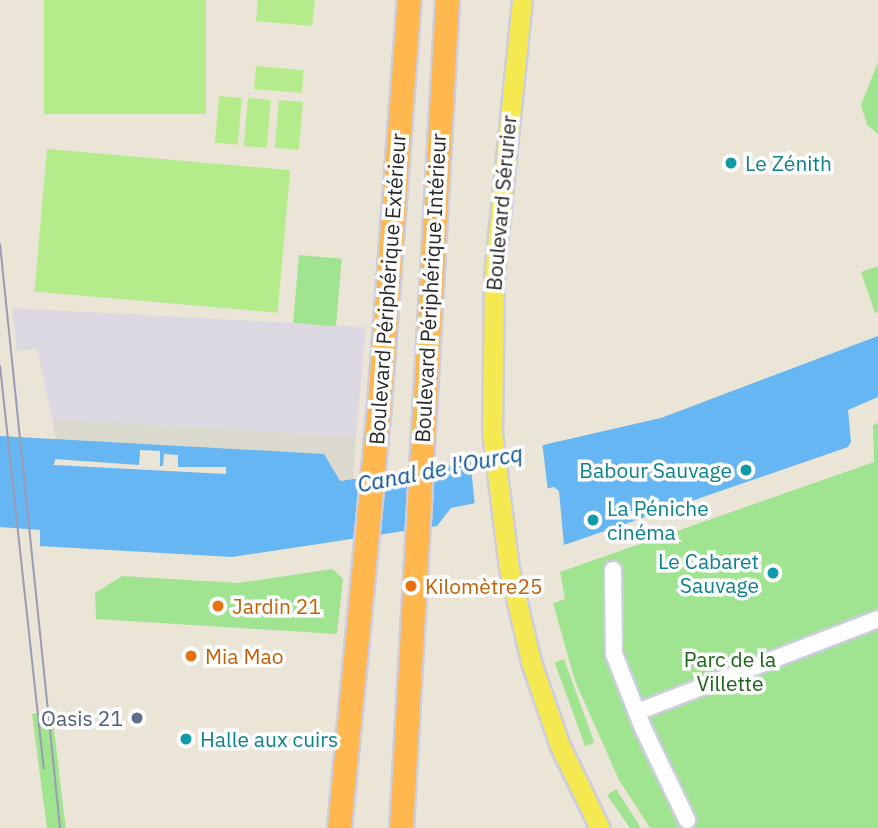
<!DOCTYPE html>
<html>
<head>
<meta charset="utf-8">
<style>
  body { margin:0 }
  #map { position:relative; width:878px; height:828px; overflow:hidden; background:#ebe5d7; font-family:"IBM Plex Sans",sans-serif }
  div>[style] { position:absolute }
  [style*='--x'] { left:calc(var(--x)*1px); top:calc(var(--y)*1px); width:calc(var(--w)*1px); rotate:calc(var(--a)*1deg) }
  .industrial>* { inset:0; background:#ddd9e2 }
  .green>* { inset:0; background:#a0e491; transform-origin:0 0 }
  .pitch>* { inset:0; background:#b4ec8c; transform-origin:0 0 }
  .plaza>* { inset:0; background:#dbd8ce }
  .water>* { inset:0; background:#65b6f2 }
  .pier>* { inset:0; background:#ebe5d7 }
  .roads { filter:drop-shadow(2px 0 #cdcde1) drop-shadow(-2px 0 #cdcde1) drop-shadow(0 2px #cdcde1) drop-shadow(0 -2px #cdcde1) }
  .minor>* { height:16px; margin:-8px; padding:0 8px; transform-origin:8px; border-radius:8px; background:#fff }
  .major>* { height:19px; margin:-9.5px; padding:0 9.5px; transform-origin:9.5px; border-radius:9.5px; background:#f5e952 }
  .highway>* { height:23px; margin:-11.5px; padding:0 11.5px; transform-origin:11.5px; border-radius:11.5px; background:#ffb74e }
  .tram>* { height:2px; margin:-1px; padding:0 1px; transform-origin:1px; border-radius:1px; background:#9b9bb2 }
  .dots>* { width:19px; height:19px; translate:-50% -50%; box-sizing:border-box; border:4px solid #fff; border-radius:50% }
  span { translate:-50% -50%; white-space:nowrap; text-align:center; line-height:1.15; -webkit-text-stroke:7px #fff; paint-order:stroke }
  .culture-label { font-size:21px; color:#0d838f }
  .left { translate:0 -50%; text-align:left }
  .right { translate:-100% -50%; text-align:right }
  .street-label { font-size:21px; color:#272727 }
  .food-label { font-size:21px; color:#c56008 }
  .park-label { font-size:21px; color:#1a6516 }
  .service-label { font-size:21px; color:#4e5e75 }
  .water-label { font-size:23px; color:#095099; font-style:italic }
</style>
</head>
<body>
<div id="map">
  <div class="industrial">
    <div style="clip-path:polygon(12px 308px,366px 327px,356px 437px,52px 419px,37px 349px,17px 351px)"></div>
  </div>
  <div class="green">
    <div style="clip-path:polygon(878px 62px,878px 134px,867px 125px,861px 105px)"></div>
    <div style="left:299px;top:255px;width:43px;height:68px;rotate:5deg"></div>
    <div style="clip-path:polygon(878px 266px,878px 311px,875px 313px,861px 272px)"></div>
    <div style="clip-path:polygon(878px 423px,878px 828px,650px 828px,619px 780px,575px 681px,553px 603px,565px 599px,560px 572px,874px 462px,873px 425px)"></div>
    <div style="clip-path:polygon(333px 569px,343px 579px,337px 634px,96px 619px,95px 593px,122px 576px,238px 583px)"></div>
    <div style="left:564px;top:659px;width:89px;height:10px;rotate:70deg"></div>
    <div style="clip-path:polygon(52px 712px,64px 814px,66px 828px,47px 828px,32px 714px)"></div>
    <div style="clip-path:polygon(616px 789px,636px 820px,641px 828px,630px 828px,607px 795px)"></div>
  </div>
  <div class="pitch">
    <div style="left:44px;top:0;width:162px;height:114px"></div>
    <div style="clip-path:polygon(258px 0,315px 0,312px 26px,256px 21px)"></div>
    <div style="left:256px;top:66px;width:48px;height:23px;rotate:5deg"></div>
    <div style="left:219px;top:96px;width:23px;height:47px;rotate:5deg"></div>
    <div style="left:248px;top:98px;width:23px;height:48px;rotate:5deg"></div>
    <div style="left:279px;top:100px;width:24px;height:48px;rotate:5deg"></div>
    <div style="left:47px;top:149px;width:244px;height:143px;rotate:5deg"></div>
  </div>
  <div class="plaza">
    <div style="clip-path:polygon(52px 419px,356px 437px,353px 479px,339px 481px,323px 454px,56px 440px)"></div>
  </div>
  <div class="water">
    <div style="clip-path:polygon(878px 336px,878px 397px,848px 410px,851px 442px,848px 447px,564px 545px,559px 491px,554px 487px,451px 508px,437px 526px,232px 557px,40px 546px,40px 530px,0 527px,0 436px,324px 454px,340px 481px,460px 464px,661px 418px)"></div>
  </div>
  <div class="pier">
    <div style="clip-path:polygon(542px 441px,548px 491px,475px 507px,470px 458px)"></div>
    <div style="clip-path:polygon(140px 450px,160px 451px,160px 466px,163px 466px,164px 454px,178px 455px,178px 467px,226px 467px,226px 474px,54px 465px,55px 459px,139px 465px)"></div>
  </div>
  <div class="roads">
    <div class="minor">
      <div style="--x:613;--y:570;--w:84;--a:89.3"></div>
      <div style="--x:614;--y:654;--w:79;--a:68.6"></div>
      <div style="--x:643;--y:728;--w:102;--a:64.4"></div>
      <div style="--x:637;--y:712;--w:258;--a:-21.1"></div>
    </div>
    <div class="major">
      <div style="--x:522;--y:0;--w:277;--a:95.8"></div>
      <div style="--x:494;--y:276;--w:156;--a:90.7"></div>
      <div style="--x:492;--y:432;--w:137;--a:82.9"></div>
      <div style="--x:509;--y:568;--w:97;--a:76.8"></div>
      <div style="--x:531;--y:662;--w:89;--a:71"></div>
      <div style="--x:560;--y:746;--w:91;--a:64"></div>
    </div>
    <div class="highway">
      <div style="--x:339;--y:828;--w:412;--a:-84.6"></div>
      <div style="--x:378;--y:418;--w:419;--a:-85.8"></div>
      <div style="--x:401;--y:828;--w:829;--a:-86.82"></div>
    </div>
  </div>
  <div class="tram">
    <div style="--x:0;--y:244;--w:587;--a:84.13"></div>
    <div style="--x:0;--y:366;--w:405;--a:83.8"></div>
  </div>
  <div class="dots">
    <div style="left:731px;top:163px;background:#0f9aa8"></div>
    <div style="left:746px;top:470px;background:#0f9aa8"></div>
    <div style="left:593px;top:520px;background:#0f9aa8"></div>
    <div style="left:773px;top:573px;background:#0f9aa8"></div>
    <div style="left:411px;top:586px;background:#e8710a"></div>
    <div style="left:218px;top:606px;background:#e8710a"></div>
    <div style="left:191px;top:656px;background:#e8710a"></div>
    <div style="left:137px;top:718px;background:#5c6f8a"></div>
    <div style="left:186px;top:739px;background:#0f9aa8"></div>
  </div>
  <div class="culture-label">
    <span class="left" style="left:745px;top:163px">Le Zénith</span>
    <span class="right" style="left:732px;top:470px">Babour Sauvage</span>
    <span class="left" style="left:607px;top:520px">La Péniche<br>cinéma</span>
    <span class="right" style="left:759px;top:573px">Le Cabaret<br>Sauvage</span>
    <span class="left" style="left:200px;top:739px">Halle aux cuirs</span>
  </div>
  <div class="street-label">
    <span style="left:501px;top:203px;rotate:-85deg">Boulevard Sérurier</span>
    <span style="left:430px;top:288px;rotate:-87deg">Boulevard Périphérique Intérieur</span>
    <span style="left:387px;top:289px;rotate:-86deg">Boulevard Périphérique Extérieur</span>
  </div>
  <div class="food-label">
    <span class="left" style="left:425px;top:586px">Kilomètre25</span>
    <span class="left" style="left:232px;top:606px">Jardin 21</span>
    <span class="left" style="left:205px;top:656px">Mia Mao</span>
  </div>
  <div class="park-label">
    <span style="left:730px;top:671px">Parc de la<br>Villette</span>
  </div>
  <div class="service-label">
    <span class="right" style="left:123px;top:718px">Oasis 21</span>
  </div>
  <div class="water-label">
    <span style="left:440px;top:468px;rotate:-11deg">Canal de l'Ourcq</span>
  </div>
</div>
</body>
</html>
